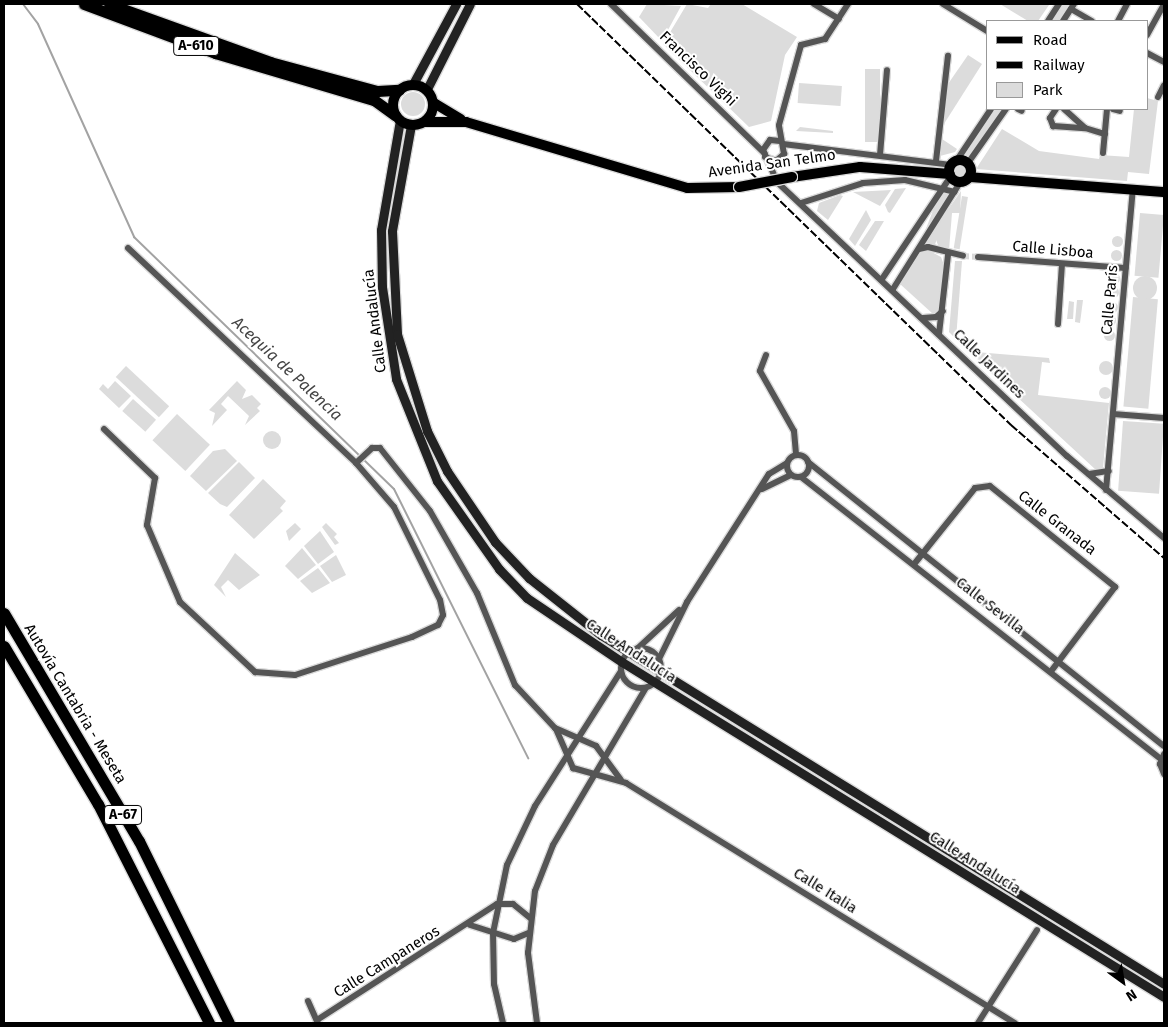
<!DOCTYPE html>
<html>
<head>
<meta charset="utf-8">
<style>
  body { margin:0 }
  #map { position:relative; width:1168px; height:1027px; overflow:hidden; background:#fff; font-family:"Fira Sans",sans-serif }
  div>[style] { position:absolute }
  [style*='--x'] { left:calc(var(--x)*1px); top:calc(var(--y)*1px); width:calc(var(--w)*1px); rotate:calc(var(--a)*1deg) }
  .green>* { inset:0; background:#dcdcdc; transform-origin:0 0 }
  .round { border-radius:50% }
  .stream>* { height:2px; margin:-1px; padding:0 1px; transform-origin:1px; border-radius:1px; background:#a3a3a3 }
  .street-tunnel>* { height:6px; margin-top:-3px; transform-origin:0; background:repeating-linear-gradient(90deg,#d9d9d9 0 6px,transparent 0 9px) }
  .roads { filter:drop-shadow(1px 0 #dbdbdb) drop-shadow(-1px 0 #dbdbdb) drop-shadow(0 1px #dbdbdb) drop-shadow(0 -1px #dbdbdb) }
  .street>* { height:6px; margin:-3px; padding:0 3px; transform-origin:3px; border-radius:3px; background:#555 }
  .street>.ring { margin:-3px; padding:0; box-sizing:content-box; background:none; border:6px solid #555; border-radius:50% }
  .secondary>* { height:9px; margin:-4.5px; padding:0 4.5px; transform-origin:4.5px; border-radius:4.5px; background:#222 }
  .primary>* { height:10px; margin:-5px; padding:0 5px; transform-origin:5px; border-radius:5px; background:#000 }
  .primary>.ring { margin:-5px; padding:0; box-sizing:content-box; background:none; border:10px solid #000; border-radius:50% }
  .highway>* { height:11px; margin:-5.5px; padding:0 5.5px; transform-origin:5.5px; border-radius:5.5px; background:#000 }
  .rail>* { height:2px; margin-top:-1px; transform-origin:0; background:repeating-linear-gradient(90deg,#000 0 8px,transparent 0 10.5px) }
  .bridges { filter:drop-shadow(1px 0 #dbdbdb) drop-shadow(-1px 0 #dbdbdb) drop-shadow(0 1px #dbdbdb) drop-shadow(0 -1px #dbdbdb) }
  .primary-bridge>* { height:10px; margin:-5px; padding:0 5px; transform-origin:5px; border-radius:5px; background:#000 }
  span { translate:-50% -50%; white-space:nowrap; text-align:center; line-height:1.15; -webkit-text-stroke:4px #fff; paint-order:stroke }
  .shield-label span { padding:1px 4px; background:#fff; border:1px solid; border-radius:4px; -webkit-text-stroke-width:0 }
  .shield-label { font-size:14px; color:#000; font-weight:700 }
  .street-label { font-size:15px; color:#000 }
  .water-label { font-size:16px; color:#444; font-style:italic }
  .frame { position:absolute; inset:0; border:5px solid #000; pointer-events:none }
  .legend { position:absolute; left:986px; top:20px; width:162px; height:90px; box-sizing:border-box; background:#fff; border:1px solid #999; margin:0; padding:6px 9px; list-style:none; font-size:15px; color:#000 }
  .legend li { display:flex; align-items:center; gap:10px; height:25px }
  .legend b { width:25px; border:1px solid #999 }
  .north { position:absolute; left:1098px; top:957px; width:50px; height:50px; -webkit-text-stroke:4px #fff; paint-order:stroke; rotate:148deg; font-size:14px; font-weight:700; line-height:20px; text-align:center; color:#000 }
  .north::after { content:''; display:block; margin:auto; width:18px; height:22px; background:#000; clip-path:polygon(50% 0,100% 100%,50% 72%,0 100%) }
</style>
</head>
<body>
<div id="map">
  <div class="green">
    <div style="clip-path:polygon(647px 4px,681px 6px,662px 41px,639px 17px)"></div>
    <div style="clip-path:polygon(687px 4px,708px 8px,711px 4px,742px 4px,797px 37px,785px 55px,771px 121px,749px 127px,663px 44px)"></div>
    <div style="clip-path:polygon(1000px 4px,1047px 4px,1049px 5px,1038px 21px,1028px 21px)"></div>
    <div style="clip-path:polygon(1059px 4px,1072px 4px,1061px 21px,1048px 21px)"></div>
    <div style="clip-path:polygon(968px 55px,982px 64px,942px 127px,948px 84px)"></div>
    <div style="left:865px;top:69px;width:15px;height:73px"></div>
    <div style="left:799px;top:83px;width:43px;height:20px;rotate:4deg"></div>
    <div class="round" style="left:401px;top:92px;width:24px;height:24px"></div>
    <div style="clip-path:polygon(1147px 98px,1158px 101px,1149px 174px,1128px 172px,1127px 181px,976px 169px,1002px 129px,1039px 151px,1099px 159px,1100px 155px,1129px 157px,1134px 109px,1147px 109px)"></div>
    <div style="clip-path:polygon(991px 109px,1006px 109px,968px 163px,957px 160px)"></div>
    <div style="clip-path:polygon(800px 127px,833px 131px,833px 133px,796px 131px)"></div>
    <div style="clip-path:polygon(942px 139px,957px 149px,955px 152px,940px 156px)"></div>
    <div class="round" style="left:954.5px;top:165.5px;width:11px;height:11px"></div>
    <div style="left:942px;top:187px;width:14px;height:92px;rotate:21deg"></div>
    <div style="clip-path:polygon(906px 188px,890px 213px,888px 212px,885px 205px,895px 189px)"></div>
    <div style="clip-path:polygon(891px 190px,880px 206px,853px 192px)"></div>
    <div style="clip-path:polygon(961px 191px,960px 213px,952px 213px,949px 250px,939px 248px,933px 231px)"></div>
    <div style="clip-path:polygon(840px 195px,843px 196px,828px 220px,817px 211px,819px 203px)"></div>
    <div style="left:962px;top:196px;width:6px;height:53px;rotate:9deg"></div>
    <div style="clip-path:polygon(866px 210px,871px 220px,855px 246px,849px 239px)"></div>
    <div style="left:1140px;top:213px;width:24px;height:63px;rotate:5deg"></div>
    <div style="clip-path:polygon(875px 221px,884px 221px,866px 251px,859px 245px)"></div>
    <div class="round" style="left:1111.5px;top:235.5px;width:11px;height:11px"></div>
    <div class="round" style="left:1110.5px;top:249.5px;width:11px;height:11px"></div>
    <div style="clip-path:polygon(928px 250px,941px 257px,944px 265px,939px 311px,933px 314px,900px 284px,921px 251px)"></div>
    <div style="clip-path:polygon(955px 261px,962px 261px,956px 339px,949px 332px)"></div>
    <div class="round" style="left:1108.5px;top:272.5px;width:11px;height:11px"></div>
    <div class="round" style="left:1133px;top:276px;width:24px;height:24px"></div>
    <div class="round" style="left:1107.5px;top:286.5px;width:11px;height:11px"></div>
    <div style="left:1133px;top:297px;width:25px;height:110px;rotate:5deg"></div>
    <div style="clip-path:polygon(1077px 300px,1083px 300px,1080px 323px,1075px 322px)"></div>
    <div style="clip-path:polygon(1069px 301px,1074px 302px,1073px 319px,1067px 319px)"></div>
    <div class="round" style="left:1106.5px;top:301.5px;width:11px;height:11px"></div>
    <div class="round" style="left:1104.5px;top:314.5px;width:11px;height:11px"></div>
    <div class="round" style="left:1103.5px;top:329.5px;width:11px;height:11px"></div>
    <div style="clip-path:polygon(976px 352px,1049px 358px,1050px 363px,1042px 362px,1038px 395px,1109px 403px,1103px 468px,1096px 470px,978px 361px)"></div>
    <div class="round" style="left:1099px;top:361px;width:14px;height:14px"></div>
    <div style="left:126px;top:366px;width:59px;height:15px;rotate:43deg"></div>
    <div style="clip-path:polygon(115px 381px,131px 396px,119px 408px,99px 389px,103px 384px,108px 389px)"></div>
    <div style="clip-path:polygon(237px 381px,246px 390px,242px 399px,252px 395px,261px 404px,257px 408px,260px 411px,245px 425px,249px 416px,228px 396px,221px 404px,227px 410px,212px 426px,215px 413px,209px 410px)"></div>
    <div class="round" style="left:1099px;top:387px;width:12px;height:12px"></div>
    <div style="left:133px;top:399px;width:31px;height:16px;rotate:42deg"></div>
    <div style="left:177px;top:414px;width:45px;height:36px;rotate:43deg"></div>
    <div style="left:1123px;top:421px;width:41px;height:70px;rotate:4deg"></div>
    <div class="round" style="left:263px;top:431px;width:18px;height:18px"></div>
    <div style="clip-path:polygon(225px 449px,237px 461px,206px 491px,190px 476px,213px 451px)"></div>
    <div style="clip-path:polygon(239px 462px,255px 478px,227px 507px,220px 504px,208px 493px)"></div>
    <div style="clip-path:polygon(263px 479px,286px 501px,280px 508px,283px 511px,254px 539px,229px 515px)"></div>
    <div style="clip-path:polygon(295px 523px,301px 529px,289px 541px,286px 531px)"></div>
    <div style="clip-path:polygon(326px 523px,337px 534px,334px 537px,339px 543px,335px 545px,322px 527px)"></div>
    <div style="clip-path:polygon(320px 531px,334px 552px,318px 564px,304px 546px)"></div>
    <div style="clip-path:polygon(302px 548px,316px 565px,298px 579px,285px 566px)"></div>
    <div style="clip-path:polygon(235px 553px,260px 575px,239px 590px,228px 580px,221px 587px,226px 597px,214px 585px)"></div>
    <div style="clip-path:polygon(336px 555px,346px 575px,332px 582px,320px 566px)"></div>
    <div style="clip-path:polygon(318px 568px,330px 583px,312px 593px,300px 581px)"></div>
  </div>
  <div class="stream">
    <div style="--x:23;--y:4;--w:25;--a:53"></div>
    <div style="--x:38;--y:24;--w:234;--a:65.7"></div>
    <div style="--x:134;--y:237;--w:362;--a:44.1"></div>
    <div style="--x:394;--y:489;--w:301;--a:63.5"></div>
  </div>
  <div class="street-tunnel">
    <div style="--x:963;--y:256;--w:15;--a:4"></div>
  </div>
  <div class="roads">
    <div class="street">
      <div style="--x:611;--y:4;--w:214;--a:44.2"></div>
      <div style="--x:814;--y:4;--w:29;--a:31"></div>
      <div style="--x:943;--y:4;--w:52;--a:31.5"></div>
      <div style="--x:1071;--y:9;--w:24;--a:30"></div>
      <div style="--x:1048;--y:21;--w:20;--a:-57"></div>
      <div style="--x:1063;--y:21;--w:20;--a:-57"></div>
      <div style="--x:1118;--y:21;--w:19;--a:-62"></div>
      <div style="--x:1147;--y:35;--w:35;--a:-61"></div>
      <div style="--x:1147;--y:53;--w:19;--a:28"></div>
      <div style="--x:1158;--y:97;--w:13;--a:-63"></div>
      <div style="--x:1018;--y:109;--w:4;--a:27"></div>
      <div style="--x:1056;--y:109;--w:11;--a:124"></div>
      <div style="--x:1050;--y:118;--w:9;--a:69"></div>
      <div style="--x:1053;--y:126;--w:32;--a:4"></div>
      <div style="--x:1064;--y:109;--w:28;--a:42"></div>
      <div style="--x:1085;--y:128;--w:21;--a:17"></div>
      <div style="--x:1113;--y:109;--w:7;--a:16"></div>
      <div style="--x:780;--y:141;--w:10;--a:-174"></div>
      <div style="--x:770;--y:140;--w:12;--a:125"></div>
      <div style="--x:763;--y:150;--w:35;--a:66"></div>
      <div style="--x:777;--y:182;--w:399;--a:43.4"></div>
      <div style="--x:1067;--y:456;--w:127;--a:40.2"></div>
      <div style="--x:783;--y:144;--w:169;--a:7.1"></div>
      <div style="--x:1103;--y:153;--w:44;--a:-84.8"></div>
      <div style="--x:880;--y:155;--w:85;--a:-85.3"></div>
      <div style="--x:765;--y:157;--w:12;--a:20"></div>
      <div style="--x:776;--y:161;--w:11;--a:-41"></div>
      <div style="--x:784;--y:154;--w:29;--a:-100"></div>
      <div style="--x:779;--y:125;--w:83;--a:-74.6"></div>
      <div style="--x:801;--y:45;--w:25;--a:-14"></div>
      <div style="--x:825;--y:39;--w:42;--a:-56.7"></div>
      <div style="--x:957;--y:160;--w:61;--a:-56.3"></div>
      <div style="--x:936;--y:161;--w:106;--a:-83.5"></div>
      <div style="--x:968;--y:163;--w:66;--a:-54.9"></div>
      <div style="--x:801;--y:203;--w:65;--a:-17.9"></div>
      <div style="--x:863;--y:183;--w:42;--a:-4.1"></div>
      <div style="--x:905;--y:180;--w:51;--a:13.5"></div>
      <div style="--x:128;--y:248;--w:313;--a:43.3"></div>
      <div style="--x:919;--y:249;--w:9;--a:-13"></div>
      <div style="--x:928;--y:247;--w:36;--a:14"></div>
      <div style="--x:978;--y:257;--w:148;--a:4.3"></div>
      <div style="--x:882;--y:279;--w:124;--a:-56.2"></div>
      <div style="--x:893;--y:289;--w:128;--a:-57.8"></div>
      <div style="--x:923;--y:318;--w:13;--a:-4"></div>
      <div style="--x:936;--y:317;--w:9;--a:-41"></div>
      <div style="--x:1058;--y:324;--w:60;--a:-86.2"></div>
      <div style="--x:939;--y:334;--w:80;--a:-83.5"></div>
      <div style="--x:766;--y:355;--w:17;--a:111"></div>
      <div style="--x:760;--y:371;--w:69;--a:60.5"></div>
      <div style="--x:794;--y:431;--w:24;--a:85"></div>
      <div style="--x:1113;--y:414;--w:51;--a:4.5"></div>
      <div style="--x:104;--y:429;--w:71;--a:43.9"></div>
      <div style="--x:155;--y:478;--w:48;--a:99.7"></div>
      <div style="--x:147;--y:525;--w:84;--a:66.8"></div>
      <div style="--x:180;--y:602;--w:103;--a:43"></div>
      <div style="--x:255;--y:672;--w:40;--a:4.3"></div>
      <div style="--x:295;--y:675;--w:123;--a:-18"></div>
      <div style="--x:412;--y:637;--w:29;--a:-25"></div>
      <div style="--x:438;--y:625;--w:11;--a:-63"></div>
      <div style="--x:443;--y:615;--w:15;--a:-101"></div>
      <div style="--x:440;--y:600;--w:104;--a:-116.3"></div>
      <div style="--x:394;--y:507;--w:58;--a:-130.8"></div>
      <div style="--x:356;--y:463;--w:22;--a:-43"></div>
      <div style="--x:372;--y:448;--w:8;--a:0"></div>
      <div style="--x:380;--y:448;--w:80;--a:51.6"></div>
      <div style="--x:430;--y:511;--w:95;--a:60.2"></div>
      <div style="--x:477;--y:593;--w:100;--a:67.6"></div>
      <div style="--x:515;--y:685;--w:59;--a:47.1"></div>
      <div style="--x:555;--y:728;--w:45;--a:23.7"></div>
      <div style="--x:596;--y:746;--w:42;--a:53.7"></div>
      <div class="ring" style="left:787px;top:455px;width:16px;height:16px"></div>
      <div style="--x:808;--y:462;--w:455;--a:38.6"></div>
      <div style="--x:1089;--y:474;--w:20;--a:-9"></div>
      <div style="--x:801;--y:477;--w:457;--a:38.1"></div>
      <div style="--x:762;--y:489;--w:32;--a:-26"></div>
      <div style="--x:1106;--y:490;--w:302;--a:-84.9"></div>
      <div style="--x:915;--y:563;--w:96;--a:-51.3"></div>
      <div style="--x:975;--y:488;--w:15;--a:-8"></div>
      <div style="--x:990;--y:486;--w:161;--a:38.9"></div>
      <div style="--x:1115;--y:587;--w:104;--a:127.2"></div>
      <div class="ring" style="left:621px;top:648px;width:34px;height:34px"></div>
      <div style="--x:638;--y:648;--w:56;--a:-42.8"></div>
      <div style="--x:659;--y:659;--w:64;--a:-63.8"></div>
      <div style="--x:687;--y:602;--w:152;--a:-57.4"></div>
      <div style="--x:769;--y:474;--w:21;--a:-31"></div>
      <div style="--x:556;--y:729;--w:43;--a:66.4"></div>
      <div style="--x:573;--y:768;--w:55;--a:15.8"></div>
      <div style="--x:626;--y:783;--w:457;--a:31.7"></div>
      <div style="--x:1164;--y:754;--w:11;--a:112"></div>
      <div style="--x:1160;--y:764;--w:11;--a:68"></div>
      <div style="--x:470;--y:925;--w:46;--a:17.7"></div>
      <div style="--x:514;--y:939;--w:15;--a:-23"></div>
      <div style="--x:308;--y:1001;--w:24;--a:66"></div>
      <div style="--x:317;--y:1020;--w:214;--a:-32.8"></div>
      <div style="--x:497;--y:904;--w:16;--a:0"></div>
      <div style="--x:513;--y:904;--w:22;--a:39"></div>
      <div style="--x:503;--y:1023;--w:40;--a:-103"></div>
      <div style="--x:494;--y:984;--w:51;--a:-91.1"></div>
      <div style="--x:493;--y:933;--w:69;--a:-78.4"></div>
      <div style="--x:507;--y:865;--w:65;--a:-64.6"></div>
      <div style="--x:535;--y:806;--w:160;--a:-57.5"></div>
      <div style="--x:537;--y:1023;--w:71;--a:-97.3"></div>
      <div style="--x:528;--y:953;--w:62;--a:-83.6"></div>
      <div style="--x:535;--y:891;--w:49;--a:-68.6"></div>
      <div style="--x:553;--y:845;--w:182;--a:-59.4"></div>
      <div style="--x:978;--y:1023;--w:110;--a:-57.6"></div>
    </div>
    <div class="secondary">
      <div style="--x:413;--y:84;--w:91;--a:-61.7"></div>
      <div style="--x:427;--y:89;--w:95;--a:-63.2"></div>
      <div style="--x:400;--y:120;--w:112;--a:99.8"></div>
      <div style="--x:381;--y:230;--w:57;--a:89"></div>
      <div style="--x:382;--y:287;--w:93;--a:81.3"></div>
      <div style="--x:396;--y:379;--w:110;--a:68.1"></div>
      <div style="--x:437;--y:481;--w:108;--a:54.8"></div>
      <div style="--x:499;--y:569;--w:40;--a:46"></div>
      <div style="--x:527;--y:598;--w:115;--a:34"></div>
      <div style="--x:622;--y:662;--w:637;--a:31.72"></div>
      <div style="--x:411;--y:125;--w:108;--a:100.2"></div>
      <div style="--x:392;--y:231;--w:103;--a:87.2"></div>
      <div style="--x:397;--y:334;--w:102;--a:72.8"></div>
      <div style="--x:427;--y:431;--w:45;--a:63.4"></div>
      <div style="--x:447;--y:471;--w:86;--a:55.9"></div>
      <div style="--x:495;--y:542;--w:50;--a:46.6"></div>
      <div style="--x:529;--y:578;--w:92;--a:38.4"></div>
      <div style="--x:601;--y:635;--w:662;--a:31.79"></div>
    </div>
    <div class="primary">
      <div class="ring" style="left:393px;top:85px;width:30px;height:30px"></div>
      <div style="--x:434;--y:103;--w:31;--a:31"></div>
      <div style="--x:425;--y:122;--w:41;--a:0"></div>
      <div style="--x:466;--y:122;--w:231;--a:16.6"></div>
      <div style="--x:687;--y:188;--w:52;--a:-1.1"></div>
      <div class="ring" style="left:949px;top:160px;width:12px;height:12px"></div>
      <div style="--x:792;--y:177;--w:69;--a:-8.4"></div>
      <div style="--x:860;--y:167;--w:90;--a:4.4"></div>
      <div style="--x:969;--y:177;--w:196;--a:4.4"></div>
    </div>
    <div class="highway">
      <div style="--x:84;--y:4;--w:140;--a:20.5"></div>
      <div style="--x:215;--y:53;--w:166;--a:16.5"></div>
      <div style="--x:374;--y:100;--w:26;--a:36"></div>
      <div style="--x:109;--y:4;--w:171;--a:19.8"></div>
      <div style="--x:270;--y:62;--w:111;--a:15.2"></div>
      <div style="--x:377;--y:91;--w:22;--a:-3"></div>
      <div style="--x:4;--y:613;--w:265;--a:59.4"></div>
      <div style="--x:139;--y:841;--w:203;--a:63.7"></div>
      <div style="--x:4;--y:646;--w:184;--a:59.3"></div>
      <div style="--x:98;--y:804;--w:246;--a:63.1"></div>
    </div>
  </div>
  <div class="rail">
    <div style="--x:577;--y:4;--w:605;--a:44.13"></div>
    <div style="--x:1011;--y:425;--w:203;--a:41"></div>
  </div>
  <div class="bridges">
    <div class="primary-bridge">
      <div style="--x:739;--y:187;--w:54;--a:-10.7"></div>
    </div>
  </div>
  <div class="shield-label">
    <span style="left:196px;top:46px">A-610</span>
    <span style="left:123px;top:815px">A-67</span>
  </div>
  <div class="street-label">
    <span style="left:698px;top:69px;rotate:44deg">Francisco Vighi</span>
    <span style="left:772px;top:164px;rotate:-8deg">Avenida San Telmo</span>
    <span style="left:1053px;top:250px;rotate:5deg">Calle Lisboa</span>
    <span style="left:1110px;top:300px;rotate:-85deg">Calle París</span>
    <span style="left:375px;top:321px;rotate:-97deg">Calle Andalucía</span>
    <span style="left:989px;top:364px;rotate:44deg">Calle Jardines</span>
    <span style="left:1057px;top:523px;rotate:38deg">Calle Granada</span>
    <span style="left:990px;top:606px;rotate:38deg">Calle Sevilla</span>
    <span style="left:631px;top:651px;rotate:33deg">Calle Andalucía</span>
    <span style="left:75px;top:704px;rotate:59deg">Autovía Cantabria - Meseta</span>
    <span style="left:975px;top:863px;rotate:32deg">Calle Andalucía</span>
    <span style="left:825px;top:891px;rotate:32deg">Calle Italia</span>
    <span style="left:387px;top:962px;rotate:-32deg">Calle Campaneros</span>
  </div>
  <div class="water-label">
    <span style="left:287px;top:369px;rotate:43deg">Acequia de Palencia</span>
  </div>
  <div class="frame"></div>
  <ul class="legend">
  <li><b style="height:6px;background:#000"></b>Road</li>
  <li><b style="height:6px;background:#000"></b>Railway</li>
  <li><b style="height:14px;background:#dcdcdc"></b>Park</li>
  </ul>
  <div class="north">N</div>
</div>
</body>
</html>
